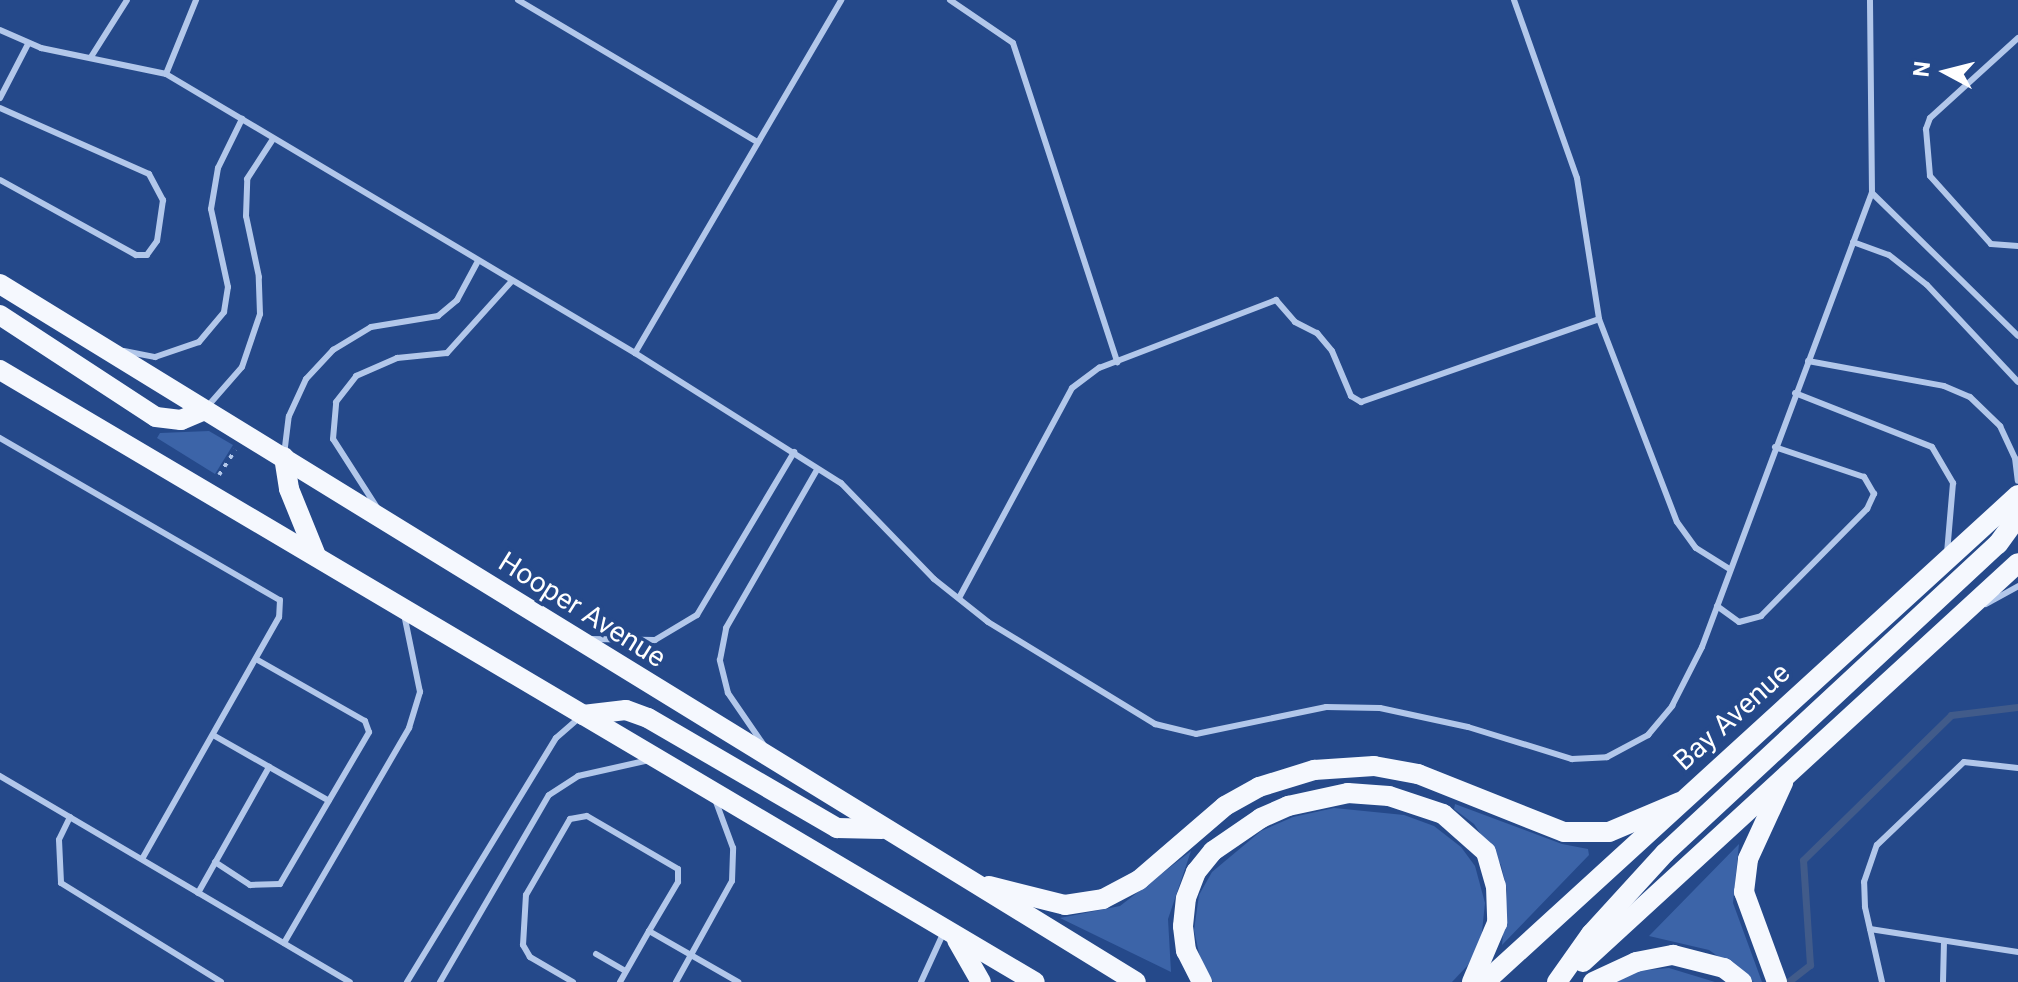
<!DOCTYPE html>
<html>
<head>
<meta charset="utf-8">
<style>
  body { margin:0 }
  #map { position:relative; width:2018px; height:982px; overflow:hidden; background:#25498a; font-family:Roboto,sans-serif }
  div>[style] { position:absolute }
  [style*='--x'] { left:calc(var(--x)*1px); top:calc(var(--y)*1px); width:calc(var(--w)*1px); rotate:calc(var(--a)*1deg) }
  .green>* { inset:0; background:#3c64a8 }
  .stream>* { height:7px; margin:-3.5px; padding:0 3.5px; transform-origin:3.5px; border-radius:3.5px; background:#415b8a }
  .path>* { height:4px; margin-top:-2px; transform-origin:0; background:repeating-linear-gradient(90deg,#b2c7ea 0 4px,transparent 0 10px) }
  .service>* { height:6px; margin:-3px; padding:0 3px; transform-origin:3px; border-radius:3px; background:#b2c7ea }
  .primary>* { height:20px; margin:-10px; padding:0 10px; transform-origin:10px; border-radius:10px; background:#f5f8fe }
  span { translate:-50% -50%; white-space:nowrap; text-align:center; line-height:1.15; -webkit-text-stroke:7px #25498a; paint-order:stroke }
  .street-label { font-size:28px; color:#fff }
  .north { position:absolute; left:1906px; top:32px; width:80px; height:80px; -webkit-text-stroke:6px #25498a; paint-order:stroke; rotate:277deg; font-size:22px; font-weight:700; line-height:32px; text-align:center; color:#fff }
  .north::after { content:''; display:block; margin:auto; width:28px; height:36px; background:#fff; clip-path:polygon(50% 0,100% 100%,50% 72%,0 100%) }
</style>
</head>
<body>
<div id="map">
  <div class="green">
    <div style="clip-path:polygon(209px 431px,233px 445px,215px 474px,157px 438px,160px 433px)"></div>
    <div style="clip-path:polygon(1455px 804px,1562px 844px,1588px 849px,1589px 855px,1502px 945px,1507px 890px,1501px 865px,1474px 824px,1454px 809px)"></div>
    <div style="clip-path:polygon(1334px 808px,1404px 815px,1434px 826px,1461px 847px,1475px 866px,1485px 903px,1481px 941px,1468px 965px,1452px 982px,1213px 982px,1200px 958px,1194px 930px,1199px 895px,1212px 872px,1261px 831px,1293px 817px)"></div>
    <div style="clip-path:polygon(1739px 844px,1733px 903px,1762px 982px,1754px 982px,1709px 950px,1649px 936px)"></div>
    <div style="clip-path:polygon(1191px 851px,1168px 919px,1171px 972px,1060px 918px,1120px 906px)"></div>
    <div style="clip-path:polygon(1669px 968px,1715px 982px,1608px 982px,1639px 971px)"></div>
  </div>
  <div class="stream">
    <div style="--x:1788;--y:982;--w:28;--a:-38"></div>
    <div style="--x:1810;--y:965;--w:105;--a:-93.8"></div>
    <div style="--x:1803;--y:860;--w:207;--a:-44.4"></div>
    <div style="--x:1951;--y:715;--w:67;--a:-6.8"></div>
  </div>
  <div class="path">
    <div style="--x:219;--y:475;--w:30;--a:-57"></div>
  </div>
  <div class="service">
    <div style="--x:518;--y:0;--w:278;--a:30.7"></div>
    <div style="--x:950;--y:0;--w:76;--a:34.3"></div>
    <div style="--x:1013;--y:43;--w:336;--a:71.9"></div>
    <div style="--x:1514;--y:0;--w:189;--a:70.5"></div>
    <div style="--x:1577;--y:178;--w:143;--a:81.1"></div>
    <div style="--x:0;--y:30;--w:45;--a:23.7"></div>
    <div style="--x:41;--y:48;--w:128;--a:11.7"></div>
    <div style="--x:166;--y:74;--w:546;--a:30.75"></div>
    <div style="--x:635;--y:353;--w:244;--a:32.3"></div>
    <div style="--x:841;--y:483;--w:134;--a:45.9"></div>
    <div style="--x:934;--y:579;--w:69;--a:38.5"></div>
    <div style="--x:988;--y:622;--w:196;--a:31.4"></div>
    <div style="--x:1155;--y:724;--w:42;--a:13.7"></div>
    <div style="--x:1196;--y:734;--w:133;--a:-11.7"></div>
    <div style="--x:1326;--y:707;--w:54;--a:1.1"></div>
    <div style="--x:1380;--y:708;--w:90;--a:12.2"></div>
    <div style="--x:1468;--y:727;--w:109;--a:17.1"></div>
    <div style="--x:1572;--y:759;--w:35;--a:-3"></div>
    <div style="--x:1607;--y:757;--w:47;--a:-28.2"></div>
    <div style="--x:1648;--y:735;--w:38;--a:-50"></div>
    <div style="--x:1672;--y:706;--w:66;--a:-63"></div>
    <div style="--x:1702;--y:647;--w:485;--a:-69.5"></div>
    <div style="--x:1872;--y:193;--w:193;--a:-90.6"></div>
    <div style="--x:2018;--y:38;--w:119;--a:137.7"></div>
    <div style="--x:1930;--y:118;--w:12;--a:110"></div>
    <div style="--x:1926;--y:129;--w:47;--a:85.1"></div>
    <div style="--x:1930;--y:176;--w:91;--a:48.1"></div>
    <div style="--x:1991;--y:244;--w:27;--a:4"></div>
    <div style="--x:91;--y:57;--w:67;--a:-57.7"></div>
    <div style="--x:166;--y:74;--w:80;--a:-67.9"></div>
    <div style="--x:0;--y:98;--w:61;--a:-62.6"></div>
    <div style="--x:0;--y:108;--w:163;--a:23.9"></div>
    <div style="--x:149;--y:174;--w:30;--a:62"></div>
    <div style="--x:163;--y:200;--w:41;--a:98.3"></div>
    <div style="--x:157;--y:241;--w:17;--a:126"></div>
    <div style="--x:147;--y:255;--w:11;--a:180"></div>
    <div style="--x:136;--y:255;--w:155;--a:-151.1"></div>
    <div style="--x:1872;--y:193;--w:204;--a:44.4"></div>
    <div style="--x:1853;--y:242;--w:38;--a:20"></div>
    <div style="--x:1889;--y:255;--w:48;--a:38.3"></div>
    <div style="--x:1927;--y:285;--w:133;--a:46.8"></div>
    <div style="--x:124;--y:351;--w:32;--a:11"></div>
    <div style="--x:155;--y:357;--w:46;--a:-18.8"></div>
    <div style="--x:199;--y:342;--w:39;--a:-50"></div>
    <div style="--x:224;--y:312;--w:25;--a:-81"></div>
    <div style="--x:228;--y:287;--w:80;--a:-102.3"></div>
    <div style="--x:211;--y:209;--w:42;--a:-80.3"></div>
    <div style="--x:218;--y:168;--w:55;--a:-63.9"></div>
    <div style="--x:635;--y:353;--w:409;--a:-59.7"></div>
    <div style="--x:1808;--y:361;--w:138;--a:10.4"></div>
    <div style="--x:1944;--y:386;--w:28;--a:23"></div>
    <div style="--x:1970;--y:397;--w:42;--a:44"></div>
    <div style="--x:2000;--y:426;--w:35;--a:65"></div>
    <div style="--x:2015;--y:458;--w:23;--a:83"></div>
    <div style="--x:1795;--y:393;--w:147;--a:21.5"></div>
    <div style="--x:1932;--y:447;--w:42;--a:59.7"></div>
    <div style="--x:1953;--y:483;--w:70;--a:94.9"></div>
    <div style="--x:207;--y:407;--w:53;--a:-48.8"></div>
    <div style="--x:242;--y:367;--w:56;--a:-71.2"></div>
    <div style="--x:260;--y:314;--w:37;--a:-92"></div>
    <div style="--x:259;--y:277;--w:62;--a:-102"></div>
    <div style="--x:246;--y:216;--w:37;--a:-88"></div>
    <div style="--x:247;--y:179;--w:48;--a:-57"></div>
    <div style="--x:0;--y:438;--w:323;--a:30.1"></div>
    <div style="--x:280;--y:600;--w:17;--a:93"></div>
    <div style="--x:279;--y:617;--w:278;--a:119.5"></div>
    <div style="--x:284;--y:455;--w:39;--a:-83"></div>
    <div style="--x:289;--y:416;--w:41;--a:-65.3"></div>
    <div style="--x:306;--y:379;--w:40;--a:-47"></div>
    <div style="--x:333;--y:350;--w:44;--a:-31.2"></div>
    <div style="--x:371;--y:327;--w:68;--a:-9.3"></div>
    <div style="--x:438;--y:316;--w:25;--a:-40"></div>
    <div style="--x:457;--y:300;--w:44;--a:-61.7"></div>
    <div style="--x:378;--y:509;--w:83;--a:-122.7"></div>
    <div style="--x:333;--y:439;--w:37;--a:-85"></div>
    <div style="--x:336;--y:402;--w:33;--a:-52"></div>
    <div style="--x:356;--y:376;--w:45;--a:-23.7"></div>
    <div style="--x:397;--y:358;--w:50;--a:-5.7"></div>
    <div style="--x:447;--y:353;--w:96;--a:-48"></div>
    <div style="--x:959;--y:598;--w:238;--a:-61.7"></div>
    <div style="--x:1072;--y:388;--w:34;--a:-37"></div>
    <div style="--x:1099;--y:368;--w:190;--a:-21"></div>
    <div style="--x:1276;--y:300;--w:29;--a:49"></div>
    <div style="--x:1295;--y:322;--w:25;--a:27"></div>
    <div style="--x:1317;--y:333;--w:23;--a:50"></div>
    <div style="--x:1332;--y:351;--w:49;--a:67.1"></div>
    <div style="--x:1351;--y:396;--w:12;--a:31"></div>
    <div style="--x:1361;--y:402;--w:252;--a:-19.2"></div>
    <div style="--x:1599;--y:319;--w:217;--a:69"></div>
    <div style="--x:1677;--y:522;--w:32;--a:54"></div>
    <div style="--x:1696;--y:548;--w:40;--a:32"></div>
    <div style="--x:1986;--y:604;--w:37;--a:-29"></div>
    <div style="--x:1717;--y:606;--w:27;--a:36"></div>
    <div style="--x:1739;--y:622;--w:23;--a:-15"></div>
    <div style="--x:1761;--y:616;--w:151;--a:-45.3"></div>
    <div style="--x:1867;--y:509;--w:17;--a:-65"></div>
    <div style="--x:1874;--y:494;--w:20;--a:-120"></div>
    <div style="--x:1864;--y:477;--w:94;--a:-161.4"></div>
    <div style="--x:590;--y:639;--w:65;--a:0.9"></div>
    <div style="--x:655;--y:640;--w:49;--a:-30.8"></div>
    <div style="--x:697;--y:615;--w:190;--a:-59.2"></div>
    <div style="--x:213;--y:735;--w:133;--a:29.6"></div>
    <div style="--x:763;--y:744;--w:62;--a:-124.5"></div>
    <div style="--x:728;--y:693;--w:34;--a:-104"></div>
    <div style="--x:720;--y:660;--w:33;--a:-79"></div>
    <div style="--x:726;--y:628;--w:182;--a:-60.1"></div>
    <div style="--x:0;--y:776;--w:406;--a:30.5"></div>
    <div style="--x:70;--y:817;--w:25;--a:116"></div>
    <div style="--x:59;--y:840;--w:43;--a:87.3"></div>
    <div style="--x:61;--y:883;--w:188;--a:31.7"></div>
    <div style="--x:215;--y:862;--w:42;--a:33.3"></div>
    <div style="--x:250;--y:885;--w:30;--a:-2"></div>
    <div style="--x:280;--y:884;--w:176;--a:-59.6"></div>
    <div style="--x:369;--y:732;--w:12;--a:-110"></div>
    <div style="--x:365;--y:721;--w:125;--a:-150.4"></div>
    <div style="--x:198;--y:893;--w:145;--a:-60.6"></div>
    <div style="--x:1870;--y:929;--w:150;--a:8.8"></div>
    <div style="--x:284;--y:943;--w:249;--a:-59.8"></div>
    <div style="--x:409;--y:728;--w:38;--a:-73"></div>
    <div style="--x:420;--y:692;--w:80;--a:-101.6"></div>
    <div style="--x:596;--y:954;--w:34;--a:30"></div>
    <div style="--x:407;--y:982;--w:286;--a:-58.6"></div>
    <div style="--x:556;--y:738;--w:32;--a:-41"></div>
    <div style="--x:440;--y:982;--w:216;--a:-59.8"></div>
    <div style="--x:549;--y:795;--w:35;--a:-33"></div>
    <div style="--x:578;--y:776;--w:73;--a:-12.7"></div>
    <div style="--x:573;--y:982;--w:50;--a:-149.8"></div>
    <div style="--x:530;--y:957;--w:14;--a:-120"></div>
    <div style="--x:523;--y:945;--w:50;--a:-86.6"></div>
    <div style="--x:526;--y:895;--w:88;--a:-59.9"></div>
    <div style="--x:570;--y:819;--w:17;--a:-10"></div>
    <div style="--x:587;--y:816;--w:105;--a:30.2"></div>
    <div style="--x:678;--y:869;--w:13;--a:90"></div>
    <div style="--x:678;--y:882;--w:57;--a:120.6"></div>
    <div style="--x:620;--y:982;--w:59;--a:-60.4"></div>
    <div style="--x:649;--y:931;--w:103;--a:29.8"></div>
    <div style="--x:676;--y:982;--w:115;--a:-61"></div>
    <div style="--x:732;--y:881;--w:33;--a:-88"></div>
    <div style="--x:733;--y:848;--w:52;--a:-110.2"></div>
    <div style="--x:921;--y:982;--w:53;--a:-65.4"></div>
    <div style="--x:1882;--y:982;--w:77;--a:-102.8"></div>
    <div style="--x:1865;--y:907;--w:25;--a:-92"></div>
    <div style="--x:1864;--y:882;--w:39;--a:-71"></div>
    <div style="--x:1877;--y:845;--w:120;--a:-43.7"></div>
    <div style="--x:1964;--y:762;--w:54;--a:6.3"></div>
    <div style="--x:1943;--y:982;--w:41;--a:-88.6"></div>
  </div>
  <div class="primary">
    <div style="--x:0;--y:284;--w:1333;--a:31.57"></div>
    <div style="--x:0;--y:315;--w:186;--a:33.2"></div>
    <div style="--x:156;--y:417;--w:25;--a:7"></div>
    <div style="--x:181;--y:420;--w:25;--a:-23"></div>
    <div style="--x:0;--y:370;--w:1202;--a:30.6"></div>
    <div style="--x:284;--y:457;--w:32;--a:81"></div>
    <div style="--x:289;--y:489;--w:69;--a:67.9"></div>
    <div style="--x:583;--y:715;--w:43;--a:-6.6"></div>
    <div style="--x:626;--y:710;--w:23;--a:20"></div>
    <div style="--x:648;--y:718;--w:219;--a:30.2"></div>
    <div style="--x:837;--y:828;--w:45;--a:1.3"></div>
    <div style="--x:989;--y:886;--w:78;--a:14"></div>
    <div style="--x:1065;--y:905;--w:38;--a:-9"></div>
    <div style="--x:1103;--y:899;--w:41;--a:-27.8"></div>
    <div style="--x:1139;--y:880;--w:113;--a:-40.7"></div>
    <div style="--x:1225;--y:806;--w:39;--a:-29"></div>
    <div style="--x:1259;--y:787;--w:58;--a:-17.2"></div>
    <div style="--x:1314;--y:770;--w:60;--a:-3.8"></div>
    <div style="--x:1374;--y:766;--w:45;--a:10.3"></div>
    <div style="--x:1418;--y:774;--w:157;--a:21.7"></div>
    <div style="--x:1564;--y:832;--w:45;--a:0"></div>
    <div style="--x:1609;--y:832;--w:77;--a:-22.9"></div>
    <div style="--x:957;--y:940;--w:48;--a:60.3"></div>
    <div style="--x:1583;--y:962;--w:590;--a:-42.53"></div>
    <div style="--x:1202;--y:982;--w:35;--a:-117"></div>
    <div style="--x:1186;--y:951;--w:25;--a:-97"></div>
    <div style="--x:1183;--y:926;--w:28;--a:-84"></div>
    <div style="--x:1186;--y:898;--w:28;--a:-69"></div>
    <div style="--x:1196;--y:872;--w:27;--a:-51"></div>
    <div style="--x:1213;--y:851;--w:58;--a:-34.5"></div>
    <div style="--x:1261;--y:818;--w:30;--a:-24"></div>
    <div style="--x:1288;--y:806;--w:61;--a:-12.2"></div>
    <div style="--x:1348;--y:793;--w:41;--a:4.2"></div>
    <div style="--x:1389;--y:796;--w:57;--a:18.4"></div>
    <div style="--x:1443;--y:814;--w:57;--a:41.5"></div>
    <div style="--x:1486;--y:852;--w:35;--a:74"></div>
    <div style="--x:1496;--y:886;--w:37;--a:88"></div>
    <div style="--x:1497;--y:923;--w:64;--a:113"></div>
    <div style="--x:1485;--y:982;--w:722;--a:-42.42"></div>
    <div style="--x:1557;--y:982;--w:59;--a:-54.7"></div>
    <div style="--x:1591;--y:934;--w:110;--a:-47.6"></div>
    <div style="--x:1665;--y:853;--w:454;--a:-42.9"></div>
    <div style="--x:1998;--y:544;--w:26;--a:-54"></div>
    <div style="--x:2013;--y:523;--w:23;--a:-77"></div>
    <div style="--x:1593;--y:982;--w:47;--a:-24.9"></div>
    <div style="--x:1636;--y:962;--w:38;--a:-11"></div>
    <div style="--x:1673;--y:955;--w:53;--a:14.3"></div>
    <div style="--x:1724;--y:968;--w:23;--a:38"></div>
    <div style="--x:1777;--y:982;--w:96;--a:-110.1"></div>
    <div style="--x:1744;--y:892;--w:33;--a:-83"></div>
    <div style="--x:1748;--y:859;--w:84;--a:-65.3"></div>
  </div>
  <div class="street-label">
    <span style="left:582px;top:610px;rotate:32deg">Hooper Avenue</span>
    <span style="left:1732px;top:717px;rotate:-42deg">Bay Avenue</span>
  </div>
  <div class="north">N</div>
</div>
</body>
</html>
